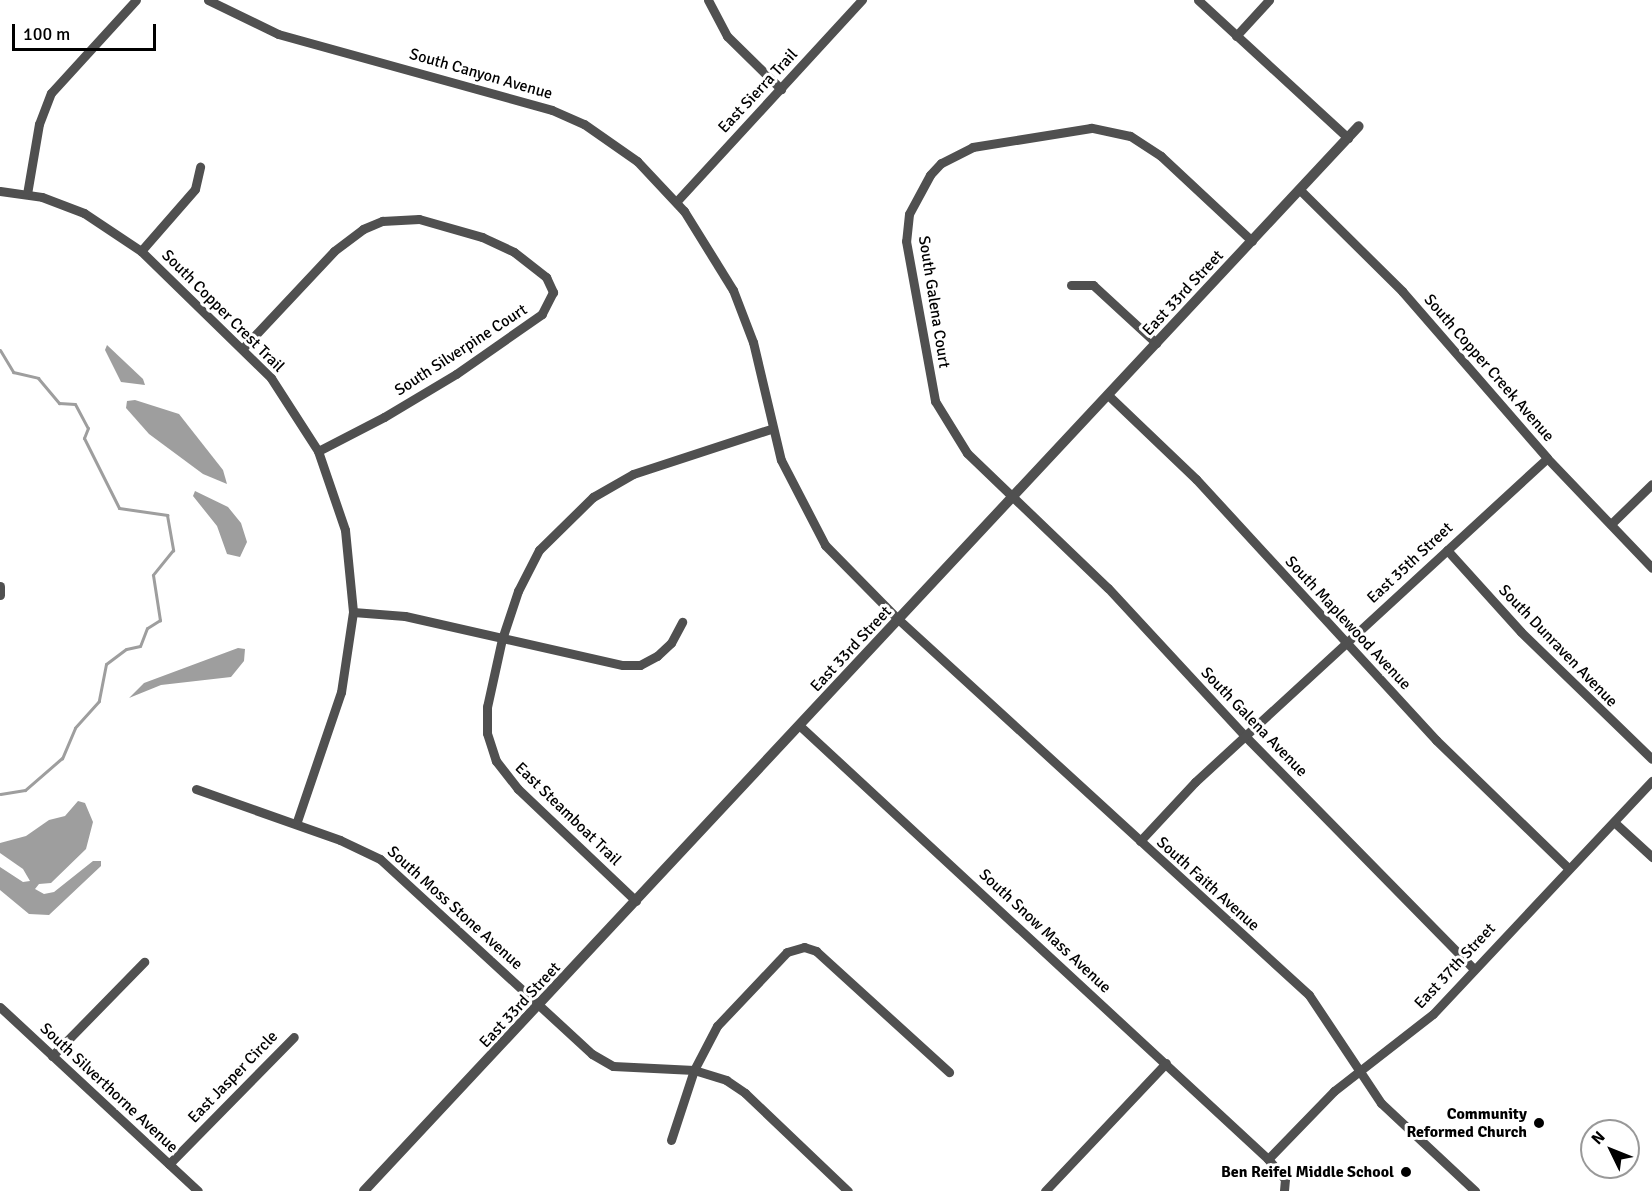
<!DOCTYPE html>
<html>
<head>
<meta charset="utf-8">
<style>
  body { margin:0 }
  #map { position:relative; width:1652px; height:1191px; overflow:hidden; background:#fff; font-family:Signika,sans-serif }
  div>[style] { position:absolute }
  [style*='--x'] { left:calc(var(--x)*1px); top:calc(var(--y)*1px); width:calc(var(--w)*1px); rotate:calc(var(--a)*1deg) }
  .water>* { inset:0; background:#9e9e9e }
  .stream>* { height:3px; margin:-1.5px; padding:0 1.5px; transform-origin:1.5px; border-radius:1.5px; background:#9e9e9e }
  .minor>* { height:9px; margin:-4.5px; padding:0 4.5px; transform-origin:4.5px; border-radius:4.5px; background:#505050 }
  .tertiary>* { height:10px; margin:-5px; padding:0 5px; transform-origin:5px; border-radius:5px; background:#505050 }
  .dots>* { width:16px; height:16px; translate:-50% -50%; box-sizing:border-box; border:3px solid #fff; border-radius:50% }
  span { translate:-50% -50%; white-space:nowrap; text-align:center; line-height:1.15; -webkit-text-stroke:6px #fff; paint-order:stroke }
  .street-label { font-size:16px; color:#000 }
  .poi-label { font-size:16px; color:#000; font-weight:700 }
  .right { translate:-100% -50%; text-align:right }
  .north { position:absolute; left:1580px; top:1119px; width:60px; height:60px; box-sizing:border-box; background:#fff; border:2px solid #999; border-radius:50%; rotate:313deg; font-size:16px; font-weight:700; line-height:24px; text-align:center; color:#000 }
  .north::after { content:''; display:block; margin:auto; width:21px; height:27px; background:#000; clip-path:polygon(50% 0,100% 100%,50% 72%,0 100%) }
  .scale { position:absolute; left:12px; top:24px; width:144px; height:27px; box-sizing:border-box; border:3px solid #000; border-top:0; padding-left:8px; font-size:18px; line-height:21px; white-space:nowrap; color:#000; -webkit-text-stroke:4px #fff; paint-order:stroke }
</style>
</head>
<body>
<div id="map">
  <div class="water">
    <div style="clip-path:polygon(107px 345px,143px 379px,145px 385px,121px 382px,105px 350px)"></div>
    <div style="clip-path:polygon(135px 400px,179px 414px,223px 470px,227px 484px,203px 474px,149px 434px,126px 408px,127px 401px)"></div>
    <div style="clip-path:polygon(195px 491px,228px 507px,241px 523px,247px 542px,240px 557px,227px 554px,217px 526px,193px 496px)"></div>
    <div style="clip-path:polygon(238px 648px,245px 649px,244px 661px,231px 677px,161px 685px,129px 698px,144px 683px)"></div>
    <div style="clip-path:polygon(78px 801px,85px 803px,93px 822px,86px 849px,51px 883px,39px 884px,35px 889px,44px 894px,54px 892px,93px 861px,101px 861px,101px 866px,49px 915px,29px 914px,0 890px,0 867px,23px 882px,30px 881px,23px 869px,0 853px,0 843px,26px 836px,49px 820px,65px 816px)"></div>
  </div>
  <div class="stream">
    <div style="--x:0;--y:350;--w:26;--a:59"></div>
    <div style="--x:13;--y:372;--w:26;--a:13"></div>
    <div style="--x:38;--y:378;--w:33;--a:50"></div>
    <div style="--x:59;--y:403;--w:16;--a:4"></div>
    <div style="--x:75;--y:404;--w:27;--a:62"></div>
    <div style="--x:88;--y:428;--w:11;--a:112"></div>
    <div style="--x:84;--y:438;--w:78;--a:63.4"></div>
    <div style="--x:119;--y:508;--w:49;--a:8.3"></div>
    <div style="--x:167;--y:515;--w:36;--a:80"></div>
    <div style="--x:173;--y:550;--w:32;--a:129"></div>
    <div style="--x:153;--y:575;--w:46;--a:81.2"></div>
    <div style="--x:160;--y:620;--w:15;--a:148"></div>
    <div style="--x:147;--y:628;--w:19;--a:111"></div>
    <div style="--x:140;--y:646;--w:14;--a:168"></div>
    <div style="--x:126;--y:649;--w:25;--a:143"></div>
    <div style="--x:106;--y:664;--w:38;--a:101"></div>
    <div style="--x:99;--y:701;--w:36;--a:132"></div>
    <div style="--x:75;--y:728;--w:33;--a:113"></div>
    <div style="--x:62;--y:758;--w:49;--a:139.1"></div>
    <div style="--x:25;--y:790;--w:25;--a:171"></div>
  </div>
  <div class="minor">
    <div style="--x:208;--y:0;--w:78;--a:25.9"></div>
    <div style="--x:278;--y:34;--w:284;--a:15.5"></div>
    <div style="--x:552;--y:110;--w:35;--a:24"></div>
    <div style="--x:584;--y:124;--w:65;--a:34.9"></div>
    <div style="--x:637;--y:161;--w:69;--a:46.8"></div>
    <div style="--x:684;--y:211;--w:93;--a:58.2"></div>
    <div style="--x:733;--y:290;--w:56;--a:69"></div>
    <div style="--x:753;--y:342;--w:121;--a:76.7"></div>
    <div style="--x:781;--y:460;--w:96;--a:62.6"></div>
    <div style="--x:825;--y:545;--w:104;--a:45.4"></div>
    <div style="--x:898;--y:619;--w:557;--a:42.45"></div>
    <div style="--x:1309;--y:995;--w:130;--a:56.3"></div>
    <div style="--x:1381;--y:1103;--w:129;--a:43.1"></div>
    <div style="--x:708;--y:0;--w:41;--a:62.2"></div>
    <div style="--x:727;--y:36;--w:76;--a:44.5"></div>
    <div style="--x:1198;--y:0;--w:204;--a:42.6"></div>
    <div style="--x:1236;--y:36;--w:49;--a:-47.5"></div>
    <div style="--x:1300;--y:190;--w:144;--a:44.7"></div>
    <div style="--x:1402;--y:291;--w:221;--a:49"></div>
    <div style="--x:1547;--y:458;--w:152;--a:46.3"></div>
    <div style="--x:0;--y:191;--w:42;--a:8.1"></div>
    <div style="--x:42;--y:197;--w:45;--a:20.9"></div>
    <div style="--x:84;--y:213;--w:69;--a:33.7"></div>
    <div style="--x:141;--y:251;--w:182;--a:44.3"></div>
    <div style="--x:271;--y:378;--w:87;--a:57.2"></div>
    <div style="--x:318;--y:451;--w:83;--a:71.1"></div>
    <div style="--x:345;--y:530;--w:82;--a:84.4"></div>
    <div style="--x:353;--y:612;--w:81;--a:98.5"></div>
    <div style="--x:341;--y:692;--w:139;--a:108.8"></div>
    <div style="--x:27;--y:194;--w:71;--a:-80.3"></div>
    <div style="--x:39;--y:124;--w:33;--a:-69"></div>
    <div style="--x:51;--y:93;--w:126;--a:-47.6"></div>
    <div style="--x:676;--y:202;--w:275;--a:-47.4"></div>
    <div style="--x:1252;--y:241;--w:125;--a:-137"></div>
    <div style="--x:1161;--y:156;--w:37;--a:-147"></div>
    <div style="--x:1130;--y:136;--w:40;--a:-168"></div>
    <div style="--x:1091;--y:128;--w:120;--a:170.9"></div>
    <div style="--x:973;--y:147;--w:36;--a:153"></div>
    <div style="--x:941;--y:163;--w:16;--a:133"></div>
    <div style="--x:930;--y:175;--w:44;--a:118.3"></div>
    <div style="--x:909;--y:214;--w:27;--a:96"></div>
    <div style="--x:906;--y:241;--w:163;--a:79.7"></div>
    <div style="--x:935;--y:401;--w:61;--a:58.4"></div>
    <div style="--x:967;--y:453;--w:195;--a:43.8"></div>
    <div style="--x:1108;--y:588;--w:202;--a:47.2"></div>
    <div style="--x:1245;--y:736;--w:325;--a:45.5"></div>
    <div style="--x:141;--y:251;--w:82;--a:-48.9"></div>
    <div style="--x:195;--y:189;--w:23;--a:-77"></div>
    <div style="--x:1071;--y:285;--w:22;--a:0"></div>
    <div style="--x:1093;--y:285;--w:86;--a:42.6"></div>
    <div style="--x:243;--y:348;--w:133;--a:-46.8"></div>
    <div style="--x:334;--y:251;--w:36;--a:-37"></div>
    <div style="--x:363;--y:229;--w:21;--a:-23"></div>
    <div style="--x:382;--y:221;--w:37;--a:-3"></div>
    <div style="--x:419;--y:219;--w:66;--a:15.9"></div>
    <div style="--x:482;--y:237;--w:35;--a:25"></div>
    <div style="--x:514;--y:252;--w:41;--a:38"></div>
    <div style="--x:546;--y:277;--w:17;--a:65"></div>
    <div style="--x:553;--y:292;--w:25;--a:117"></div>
    <div style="--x:542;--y:314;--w:105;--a:145.1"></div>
    <div style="--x:456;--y:374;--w:84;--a:149.2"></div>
    <div style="--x:384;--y:417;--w:74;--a:152.7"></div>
    <div style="--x:1108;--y:395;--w:122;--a:43.7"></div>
    <div style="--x:1196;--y:479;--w:355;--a:47.4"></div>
    <div style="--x:1436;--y:740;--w:184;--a:44.1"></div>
    <div style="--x:1611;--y:524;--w:57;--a:-44.3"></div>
    <div style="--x:1447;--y:550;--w:110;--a:47.9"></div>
    <div style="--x:1521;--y:632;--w:182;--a:44.1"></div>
    <div style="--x:0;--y:586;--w:9;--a:90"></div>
    <div style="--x:353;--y:612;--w:52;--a:4.4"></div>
    <div style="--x:405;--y:616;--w:223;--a:12.7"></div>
    <div style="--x:623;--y:665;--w:17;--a:0"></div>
    <div style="--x:640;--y:665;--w:19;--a:-28"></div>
    <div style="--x:657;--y:656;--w:19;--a:-43"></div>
    <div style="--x:671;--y:643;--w:24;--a:-62"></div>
    <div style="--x:800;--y:726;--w:638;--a:42.78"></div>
    <div style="--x:1268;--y:1159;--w:26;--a:50"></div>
    <div style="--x:1285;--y:1179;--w:12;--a:95"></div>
    <div style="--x:196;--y:789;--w:153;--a:19.5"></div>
    <div style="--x:340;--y:840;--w:44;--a:25.4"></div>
    <div style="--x:380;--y:859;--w:288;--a:42.6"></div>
    <div style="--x:592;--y:1054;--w:24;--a:30"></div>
    <div style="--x:613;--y:1066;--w:81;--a:2.8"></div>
    <div style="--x:694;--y:1070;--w:34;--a:17"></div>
    <div style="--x:726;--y:1080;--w:23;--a:34"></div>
    <div style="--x:745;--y:1093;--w:142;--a:43.6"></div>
    <div style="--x:1614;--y:822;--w:52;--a:42.6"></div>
    <div style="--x:1140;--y:841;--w:81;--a:-47"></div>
    <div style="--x:1195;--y:782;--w:478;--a:-42.6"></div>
    <div style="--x:636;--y:901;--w:163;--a:-136.5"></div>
    <div style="--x:518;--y:789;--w:36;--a:-128"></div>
    <div style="--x:496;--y:761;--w:29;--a:-108"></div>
    <div style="--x:487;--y:733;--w:26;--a:-90"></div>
    <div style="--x:487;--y:707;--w:70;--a:-77.6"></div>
    <div style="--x:502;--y:639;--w:51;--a:-71.6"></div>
    <div style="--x:518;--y:591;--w:46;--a:-62.9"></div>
    <div style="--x:539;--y:550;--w:76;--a:-44.5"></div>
    <div style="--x:593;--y:497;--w:46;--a:-29.9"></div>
    <div style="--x:633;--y:474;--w:145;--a:-18.1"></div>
    <div style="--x:0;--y:1007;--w:270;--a:42.9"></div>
    <div style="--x:52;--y:1056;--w:132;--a:-45.6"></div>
    <div style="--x:671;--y:1140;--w:74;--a:-71.8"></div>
    <div style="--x:694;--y:1070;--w:50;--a:-62.4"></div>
    <div style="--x:717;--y:1026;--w:102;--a:-46.6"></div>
    <div style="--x:787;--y:952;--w:18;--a:-16"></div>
    <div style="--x:804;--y:947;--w:13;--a:18"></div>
    <div style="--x:816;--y:951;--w:180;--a:42.3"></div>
    <div style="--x:1268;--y:1159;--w:95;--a:-45.9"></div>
    <div style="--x:1334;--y:1091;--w:125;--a:-37.9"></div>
    <div style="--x:1433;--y:1014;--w:320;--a:-46.8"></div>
    <div style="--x:169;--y:1164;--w:178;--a:-45.5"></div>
    <div style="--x:1045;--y:1191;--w:176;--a:-46.6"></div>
  </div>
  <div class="tertiary">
    <div style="--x:364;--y:1191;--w:1457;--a:-46.95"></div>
  </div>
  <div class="dots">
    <div style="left:1539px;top:1123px;background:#000"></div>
    <div style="left:1406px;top:1172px;background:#000"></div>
  </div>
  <div class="street-label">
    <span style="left:481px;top:74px;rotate:16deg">South Canyon Avenue</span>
    <span style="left:758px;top:91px;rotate:-47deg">East Sierra Trail</span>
    <span style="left:1183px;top:293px;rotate:-47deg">East 33rd Street</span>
    <span style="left:934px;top:302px;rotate:81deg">South Galena Court</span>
    <span style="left:223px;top:311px;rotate:45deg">South Copper Crest Trail</span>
    <span style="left:461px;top:350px;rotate:-33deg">South Silverpine Court</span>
    <span style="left:1489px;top:368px;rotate:49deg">South Copper Creek Avenue</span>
    <span style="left:1410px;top:563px;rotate:-43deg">East 35th Street</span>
    <span style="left:1348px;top:623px;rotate:47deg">South Maplewood Avenue</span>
    <span style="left:1558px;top:646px;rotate:46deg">South Dunraven Avenue</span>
    <span style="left:851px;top:649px;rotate:-47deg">East 33rd Street</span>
    <span style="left:1254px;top:722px;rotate:46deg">South Galena Avenue</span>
    <span style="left:568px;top:814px;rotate:44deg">East Steamboat Trail</span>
    <span style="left:1208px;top:884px;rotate:42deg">South Faith Avenue</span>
    <span style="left:455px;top:908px;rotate:42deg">South Moss Stone Avenue</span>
    <span style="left:1045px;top:931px;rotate:43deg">South Snow Mass Avenue</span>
    <span style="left:1455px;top:966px;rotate:-47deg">East 37th Street</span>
    <span style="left:520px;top:1005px;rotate:-47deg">East 33rd Street</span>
    <span style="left:233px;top:1077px;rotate:-46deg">East Jasper Circle</span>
    <span style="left:109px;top:1088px;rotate:43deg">South Silverthorne Avenue</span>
  </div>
  <div class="poi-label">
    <span class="right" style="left:1527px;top:1123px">Community<br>Reformed Church</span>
    <span class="right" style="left:1394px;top:1172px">Ben Reifel Middle School</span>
  </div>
  <div class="north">N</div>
  <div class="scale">100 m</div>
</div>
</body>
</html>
